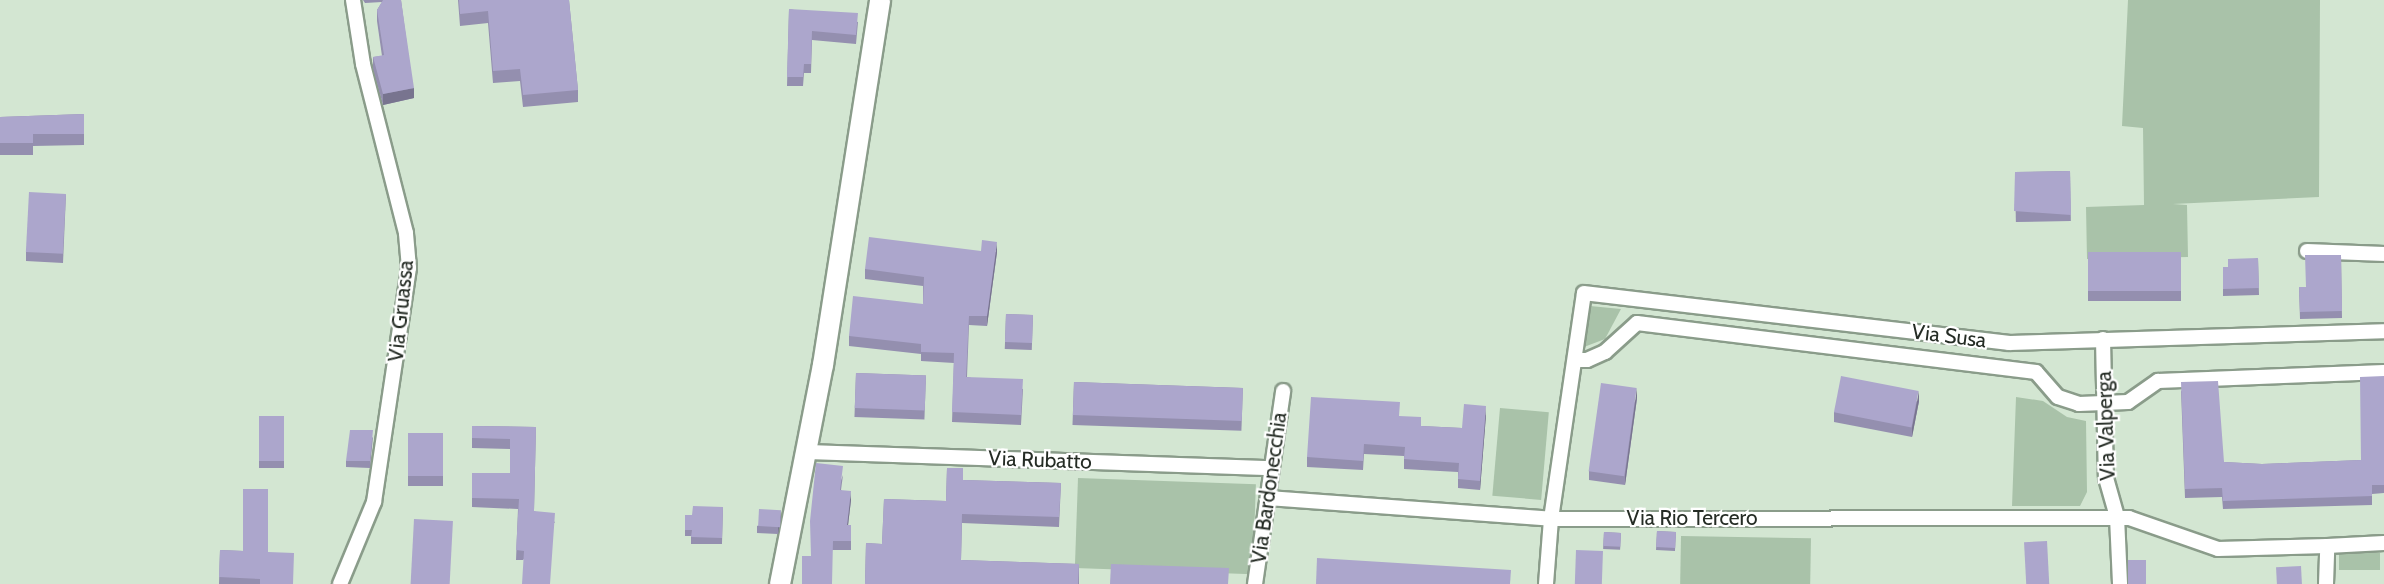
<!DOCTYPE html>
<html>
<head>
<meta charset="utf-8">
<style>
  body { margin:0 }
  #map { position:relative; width:2384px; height:584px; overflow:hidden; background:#d3e6d2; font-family:Cabin,sans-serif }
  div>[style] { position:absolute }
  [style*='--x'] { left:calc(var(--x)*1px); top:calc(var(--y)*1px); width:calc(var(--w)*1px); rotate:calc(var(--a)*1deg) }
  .green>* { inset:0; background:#a9c2a9; transform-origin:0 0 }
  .roads { filter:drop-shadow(2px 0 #8a9c8a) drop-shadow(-2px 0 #8a9c8a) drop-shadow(0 2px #8a9c8a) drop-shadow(0 -2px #8a9c8a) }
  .street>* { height:14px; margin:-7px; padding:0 7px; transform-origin:7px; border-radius:7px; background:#fff }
  .secondary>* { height:20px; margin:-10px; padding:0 10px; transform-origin:10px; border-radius:10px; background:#fff }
  .wall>* { inset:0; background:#948faf; transform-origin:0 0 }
  .shaded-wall>* { inset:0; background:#78748f }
  .building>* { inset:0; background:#aca6cc; transform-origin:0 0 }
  span { translate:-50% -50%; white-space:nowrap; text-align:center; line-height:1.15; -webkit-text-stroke:4.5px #fff; paint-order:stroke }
  .street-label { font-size:21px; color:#252c25 }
</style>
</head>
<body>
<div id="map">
  <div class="green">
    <div style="clip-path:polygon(2128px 0,2320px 0,2319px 197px,2173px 204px,2187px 205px,2188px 257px,2087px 259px,2086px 207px,2144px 205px,2143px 128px,2122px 126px)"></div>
    <div style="clip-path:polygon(1590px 306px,1621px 309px,1605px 339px,1584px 347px)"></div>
    <div style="clip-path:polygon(2016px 397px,2043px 401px,2067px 417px,2086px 421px,2087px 492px,2080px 506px,2012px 506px)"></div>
    <div style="left:1500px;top:408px;width:49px;height:88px;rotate:5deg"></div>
    <div style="left:1078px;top:478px;width:178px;height:90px;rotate:2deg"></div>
    <div style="left:1681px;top:536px;width:130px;height:49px;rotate:1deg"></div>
    <div style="left:2339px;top:553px;width:41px;height:17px"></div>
  </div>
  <div class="roads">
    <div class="street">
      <div style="--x:2307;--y:251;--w:77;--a:2.2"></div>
      <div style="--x:2103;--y:339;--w:139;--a:88.8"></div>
      <div style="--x:2106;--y:478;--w:41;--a:74.2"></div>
      <div style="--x:2117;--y:517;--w:67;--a:87.4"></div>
      <div style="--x:1575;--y:360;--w:12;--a:0"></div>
      <div style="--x:1587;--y:360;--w:20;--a:-24"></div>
      <div style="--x:1605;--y:352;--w:43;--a:-42.2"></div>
      <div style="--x:1637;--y:323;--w:402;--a:7"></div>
      <div style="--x:2036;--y:372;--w:33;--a:49"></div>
      <div style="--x:2058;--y:397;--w:22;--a:18"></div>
      <div style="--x:2079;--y:404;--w:49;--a:-2.3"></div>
      <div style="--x:2128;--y:402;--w:37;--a:-35"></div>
      <div style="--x:2158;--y:381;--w:226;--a:-2.3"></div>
      <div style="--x:808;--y:452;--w:464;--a:2"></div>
      <div style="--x:1268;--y:498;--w:284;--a:4.2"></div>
      <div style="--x:1551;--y:519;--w:578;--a:-0.1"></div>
      <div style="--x:2129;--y:518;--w:94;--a:19.2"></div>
      <div style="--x:2218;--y:549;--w:109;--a:-1.6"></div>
      <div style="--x:340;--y:584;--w:89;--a:-67.5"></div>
      <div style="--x:374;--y:502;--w:237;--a:-81.5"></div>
      <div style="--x:409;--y:268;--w:35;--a:-95"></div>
      <div style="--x:406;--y:233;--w:174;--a:-104.3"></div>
      <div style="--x:363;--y:64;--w:65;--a:-98.9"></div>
      <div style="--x:1255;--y:584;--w:195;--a:-81.7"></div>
      <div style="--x:1546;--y:584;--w:65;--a:-85.6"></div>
      <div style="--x:1551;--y:519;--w:228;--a:-81.7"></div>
      <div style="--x:1584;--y:293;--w:428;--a:6.7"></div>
      <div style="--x:2009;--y:343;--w:375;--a:-1.8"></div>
      <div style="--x:2326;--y:584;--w:38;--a:-88"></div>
      <div style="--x:2327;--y:546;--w:57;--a:-3"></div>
    </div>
    <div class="secondary">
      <div style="--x:780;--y:584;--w:223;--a:-78.9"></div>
      <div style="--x:823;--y:365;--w:369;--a:-81.1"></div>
    </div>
  </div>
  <div class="wall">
    <div style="clip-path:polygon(363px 0,401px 0,414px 98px,383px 105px,373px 68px,373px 57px,382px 56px,377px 21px,377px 10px,382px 2px,365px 3px)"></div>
    <div style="clip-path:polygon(458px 0,569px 0,578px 90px,578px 102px,523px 107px,520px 81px,493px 83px,488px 23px,460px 26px)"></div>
    <div style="clip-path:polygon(789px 9px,858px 22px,856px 44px,812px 40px,811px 73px,804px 73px,803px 86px,787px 86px)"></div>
    <div style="clip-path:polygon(84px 114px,84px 145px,33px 146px,33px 155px,0 155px,0 117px)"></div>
    <div style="left:2070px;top:171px;width:50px;height:55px;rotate:89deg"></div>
    <div style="clip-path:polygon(66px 194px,63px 263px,26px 261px,26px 252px)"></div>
    <div style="clip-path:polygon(981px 251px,997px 252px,987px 326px,969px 325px,967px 377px,1023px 389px,1021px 425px,952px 422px,954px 363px,921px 361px,921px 354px,849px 346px,849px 336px,923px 304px,923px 286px,865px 279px,865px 269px)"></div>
    <div style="left:2181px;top:252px;width:49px;height:93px;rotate:90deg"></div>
    <div style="clip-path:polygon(2341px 255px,2342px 318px,2300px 319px,2299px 287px,2306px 287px)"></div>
    <div style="clip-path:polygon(2258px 258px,2259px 295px,2223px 296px,2223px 267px,2228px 267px)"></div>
    <div style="left:1006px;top:314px;width:27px;height:35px;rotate:2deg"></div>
    <div style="left:856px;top:373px;width:70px;height:44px;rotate:2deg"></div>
    <div style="clip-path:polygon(2384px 376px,2384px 493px,2372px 494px,2372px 505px,2223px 509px,2222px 497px,2185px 498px,2181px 390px,2224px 462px,2262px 464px,2361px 460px)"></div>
    <div style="left:1074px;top:382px;width:169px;height:43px;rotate:2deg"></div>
    <div style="clip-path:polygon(1637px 398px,1625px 485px,1589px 480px,1589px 471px)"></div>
    <div style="clip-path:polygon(1919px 401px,1912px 437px,1834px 422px,1834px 412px)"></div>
    <div style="clip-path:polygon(1486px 415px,1480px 490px,1458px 488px,1458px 472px,1404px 469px,1404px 456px,1364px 454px,1363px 470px,1307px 467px,1307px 457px,1421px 426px,1462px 428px)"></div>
    <div style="left:259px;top:416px;width:25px;height:52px"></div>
    <div style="clip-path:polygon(472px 426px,536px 427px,534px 511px,555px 522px,523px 560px,516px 560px,518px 509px,472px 507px,472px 473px,510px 473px,510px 449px,472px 448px)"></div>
    <div style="left:408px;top:433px;width:35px;height:53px"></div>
    <div style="clip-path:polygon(373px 437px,370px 468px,346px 467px,346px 461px)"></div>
    <div style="clip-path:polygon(947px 468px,963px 468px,963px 480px,1061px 483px,1059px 527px,962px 523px,961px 560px,1079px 564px,1079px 584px,865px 584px,866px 543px,882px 544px,884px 499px,946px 501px)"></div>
    <div style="clip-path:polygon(843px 475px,841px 490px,851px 500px,848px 525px,851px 525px,851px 550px,833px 550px,811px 556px)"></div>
    <div style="clip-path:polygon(723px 507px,722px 544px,691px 544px,691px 536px,685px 536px,685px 515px,692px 515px)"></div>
    <div style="clip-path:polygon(781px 517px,778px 534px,757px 533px,757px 526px)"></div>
    <div style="left:1657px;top:531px;width:19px;height:19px;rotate:3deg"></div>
    <div style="left:1604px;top:532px;width:17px;height:17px;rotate:3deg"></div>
    <div style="clip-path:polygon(220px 550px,268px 552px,293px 584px,219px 584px)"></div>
  </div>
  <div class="shaded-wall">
    <div style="clip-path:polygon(414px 88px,414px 98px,383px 105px,383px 94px)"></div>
    <div style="clip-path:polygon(997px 242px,997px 252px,987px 326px,987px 316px)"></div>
    <div style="clip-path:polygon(1637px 388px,1637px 398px,1625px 485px,1625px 476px)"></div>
    <div style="clip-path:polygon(1919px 391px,1919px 401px,1912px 437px,1912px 428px)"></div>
    <div style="clip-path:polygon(1486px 406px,1486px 415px,1480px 490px,1480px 481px)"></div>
    <div style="clip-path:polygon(851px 491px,851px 500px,847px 534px,847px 525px)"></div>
    <div style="clip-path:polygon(781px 510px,781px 517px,778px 534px,778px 528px)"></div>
  </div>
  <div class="building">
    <div style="clip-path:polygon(383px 0,401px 0,414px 88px,383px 94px,373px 57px,384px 55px,377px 10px)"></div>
    <div style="clip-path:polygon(459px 0,569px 0,578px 90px,523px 95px,520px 69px,493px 71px,488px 11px,460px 14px)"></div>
    <div style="clip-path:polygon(789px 9px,858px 13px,856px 35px,812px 31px,811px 64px,804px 64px,803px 77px,787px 77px)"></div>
    <div style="clip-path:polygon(84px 114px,84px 134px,33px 134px,33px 143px,0 143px,0 117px)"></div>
    <div style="clip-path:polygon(2070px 171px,2071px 215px,2014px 211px,2015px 172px)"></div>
    <div style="left:29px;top:192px;width:37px;height:60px;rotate:3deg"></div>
    <div style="clip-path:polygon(869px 237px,981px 251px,982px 240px,997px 242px,987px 316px,969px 316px,966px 377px,1023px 379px,1021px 415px,952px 412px,954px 353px,921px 352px,921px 344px,849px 336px,853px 296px,923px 304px,924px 277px,865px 269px)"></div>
    <div style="left:2181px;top:252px;width:39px;height:93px;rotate:90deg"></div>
    <div style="clip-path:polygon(2305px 255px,2341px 255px,2342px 311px,2300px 312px,2299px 287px,2306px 287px)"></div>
    <div style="clip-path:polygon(2258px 258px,2259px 288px,2223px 289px,2223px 267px,2228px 267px,2228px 259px)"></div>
    <div style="left:1006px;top:314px;width:27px;height:28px;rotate:2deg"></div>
    <div style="left:856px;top:373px;width:70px;height:35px;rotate:2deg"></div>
    <div style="left:1841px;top:376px;width:79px;height:37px;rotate:11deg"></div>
    <div style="clip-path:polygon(2384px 376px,2384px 485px,2372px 485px,2372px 496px,2223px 501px,2222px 488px,2185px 489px,2181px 382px,2218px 381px,2224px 462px,2262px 464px,2361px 460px,2360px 377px)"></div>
    <div style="left:1074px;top:382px;width:169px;height:33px;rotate:2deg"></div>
    <div style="left:1601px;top:383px;width:36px;height:89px;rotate:8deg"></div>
    <div style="clip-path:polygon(1311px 397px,1400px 402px,1399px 416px,1421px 417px,1421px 426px,1462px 428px,1464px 404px,1486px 406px,1480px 481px,1458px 479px,1459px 463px,1404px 459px,1405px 447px,1364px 444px,1363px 461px,1307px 457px)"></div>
    <div style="left:259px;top:416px;width:25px;height:45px"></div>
    <div style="clip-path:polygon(472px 426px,536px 427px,534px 511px,555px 513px,550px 584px,522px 584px,524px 551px,516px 550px,519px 499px,472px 498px,472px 473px,510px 473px,510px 439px,472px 438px)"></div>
    <div style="clip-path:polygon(350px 430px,373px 430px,370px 461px,346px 461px)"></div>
    <div style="left:408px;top:433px;width:35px;height:43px"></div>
    <div style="clip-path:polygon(816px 463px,843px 466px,840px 490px,851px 491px,847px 525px,851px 525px,851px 541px,833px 541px,832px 584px,802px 584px,802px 556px,811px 556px,810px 521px)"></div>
    <div style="clip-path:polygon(947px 468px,963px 468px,963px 480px,1061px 483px,1059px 517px,962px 514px,961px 560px,1079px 564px,1078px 584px,865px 584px,866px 543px,882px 544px,884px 499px,946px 501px)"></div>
    <div style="clip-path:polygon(243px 489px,268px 489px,268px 552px,294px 553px,293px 584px,260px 584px,260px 579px,219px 577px,220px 550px,243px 551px)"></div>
    <div style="clip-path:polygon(693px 506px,723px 507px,722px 538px,691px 537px,692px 530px,685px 530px,685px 515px,692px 515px)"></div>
    <div style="left:759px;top:509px;width:22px;height:17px;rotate:3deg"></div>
    <div style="left:414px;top:519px;width:39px;height:65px;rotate:3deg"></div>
    <div style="left:1657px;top:531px;width:19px;height:16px;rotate:3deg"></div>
    <div style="left:1604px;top:532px;width:17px;height:14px;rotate:3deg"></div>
    <div style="left:2047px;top:541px;width:43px;height:23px;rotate:87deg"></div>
    <div style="left:1576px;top:550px;width:27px;height:34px;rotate:2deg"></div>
    <div style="clip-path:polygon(1317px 558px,1511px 570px,1510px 584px,1316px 584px)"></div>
    <div style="left:2128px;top:560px;width:18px;height:24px"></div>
    <div style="clip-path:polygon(1111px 564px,1229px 568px,1228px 584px,1110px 584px)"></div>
    <div style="left:2301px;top:566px;width:18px;height:25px;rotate:87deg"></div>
  </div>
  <div class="street-label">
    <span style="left:401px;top:311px;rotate:-84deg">Via Gruassa</span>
    <span style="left:1949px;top:336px;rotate:7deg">Via Susa</span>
    <span style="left:2106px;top:426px;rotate:-92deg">Via Valperga</span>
    <span style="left:1040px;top:460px;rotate:2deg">Via Rubatto</span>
    <span style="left:1269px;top:488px;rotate:-82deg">Via Bardonecchia</span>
    <span style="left:1692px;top:518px">Via Rio Tercero</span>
  </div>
</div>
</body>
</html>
